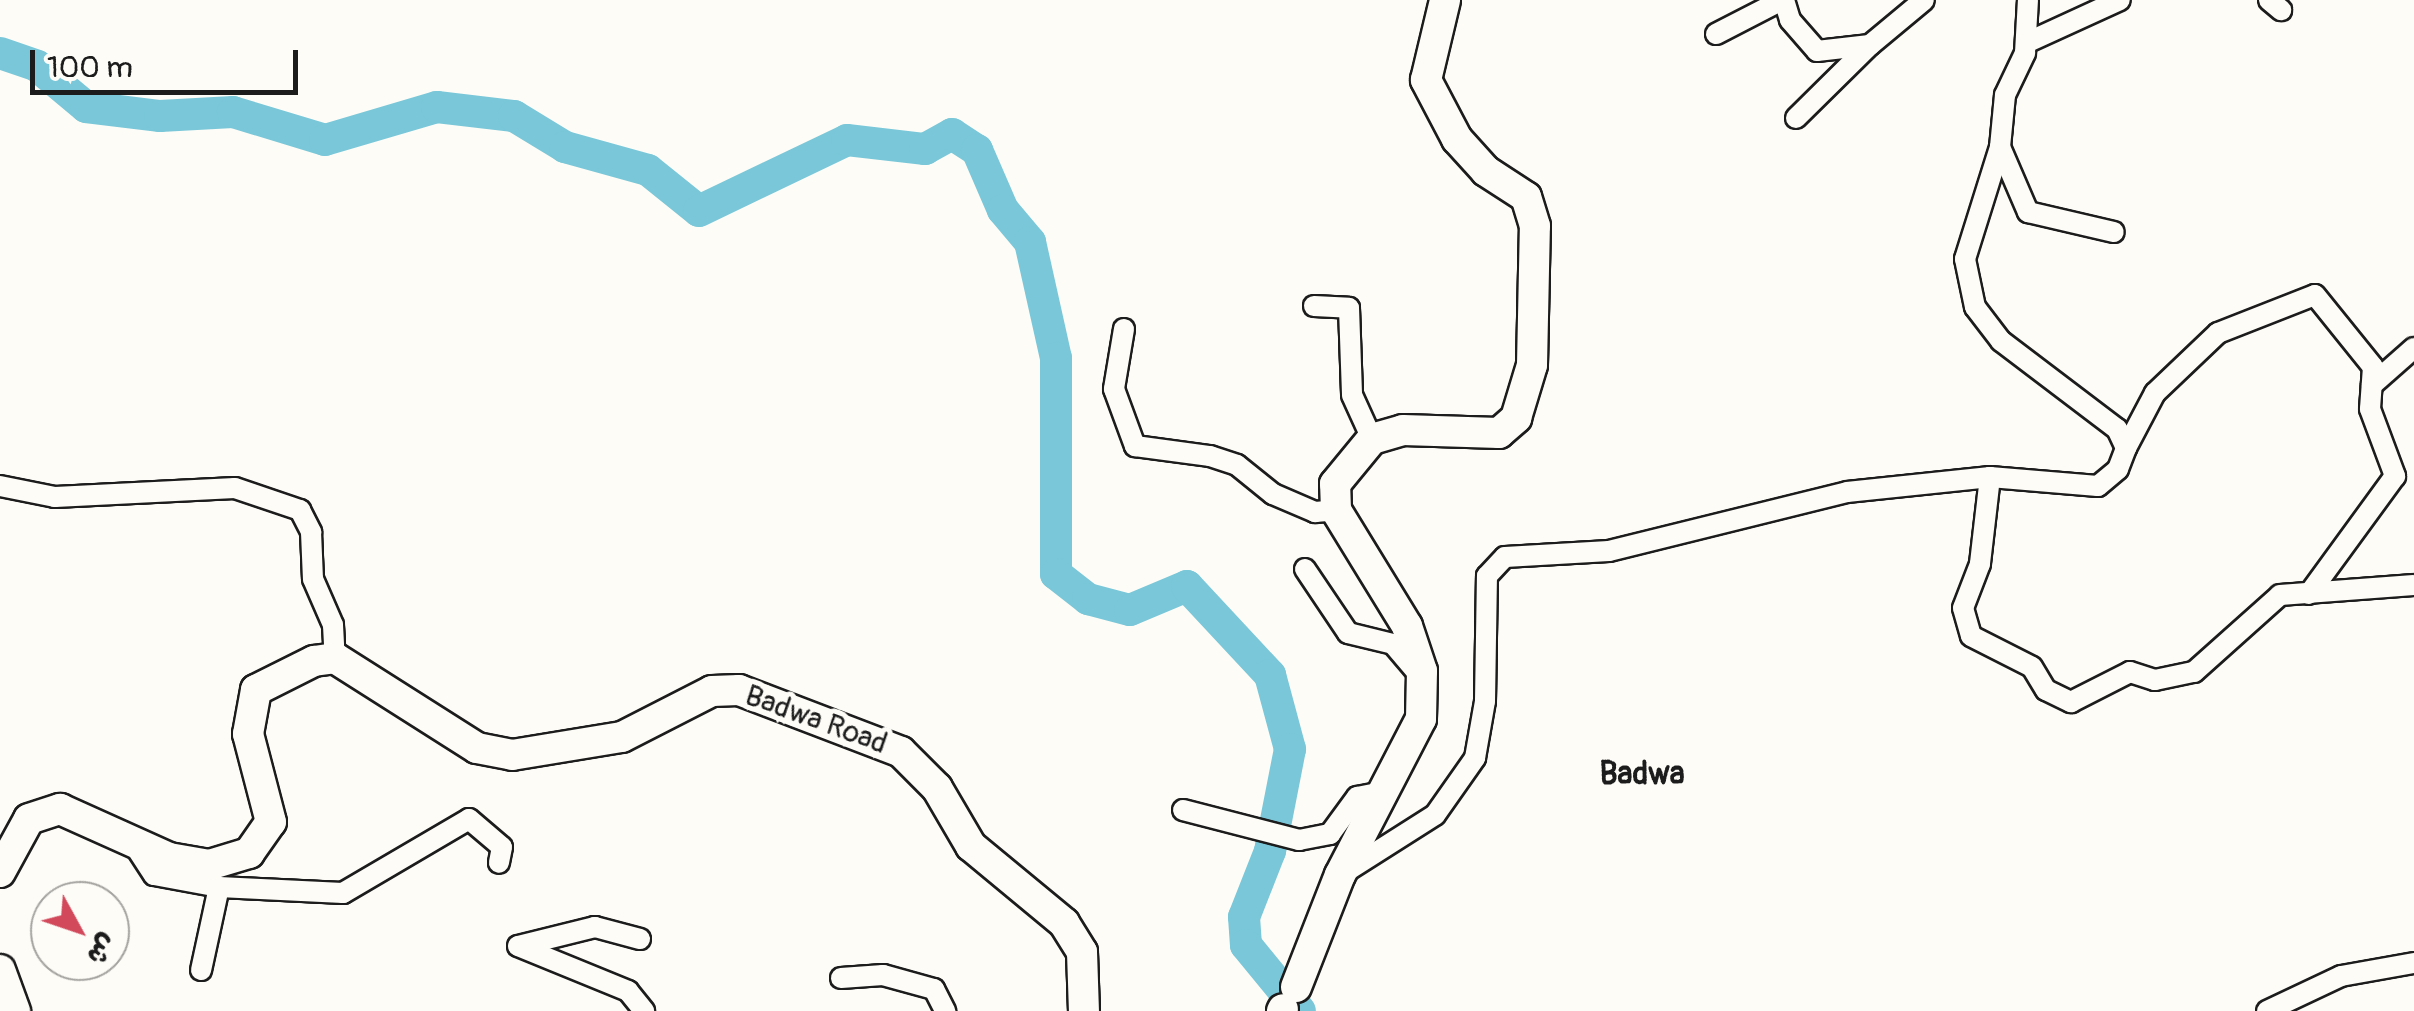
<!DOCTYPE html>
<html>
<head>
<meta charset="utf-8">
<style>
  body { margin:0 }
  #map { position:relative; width:2414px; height:1011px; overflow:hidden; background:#fdfcf7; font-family:Pangolin,"Playpen Sans Arabic",sans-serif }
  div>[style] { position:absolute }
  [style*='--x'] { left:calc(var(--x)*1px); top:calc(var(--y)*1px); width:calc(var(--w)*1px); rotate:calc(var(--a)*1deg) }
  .river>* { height:32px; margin:-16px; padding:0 16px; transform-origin:16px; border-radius:16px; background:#79c7d8 }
  .roads { filter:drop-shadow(2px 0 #1c1c1c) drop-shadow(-2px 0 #1c1c1c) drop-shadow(0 2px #1c1c1c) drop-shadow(0 -2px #1c1c1c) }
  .street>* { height:20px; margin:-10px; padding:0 10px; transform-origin:10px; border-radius:10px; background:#fdfcf7 }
  .secondary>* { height:30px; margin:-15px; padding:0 15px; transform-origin:15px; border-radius:15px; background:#fdfcf7 }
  span { translate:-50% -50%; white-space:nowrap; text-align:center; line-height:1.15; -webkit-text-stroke:10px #fdfcf7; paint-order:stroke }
  .street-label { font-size:30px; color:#1c1c1c }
  .neighbourhood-label { font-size:32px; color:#1c1c1c; font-weight:700 }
  .north { position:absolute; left:30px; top:881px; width:100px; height:100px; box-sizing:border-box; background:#fdfcf7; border:2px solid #a3a29f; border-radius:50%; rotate:130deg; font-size:28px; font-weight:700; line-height:40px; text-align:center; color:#1c1c1c }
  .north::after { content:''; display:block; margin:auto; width:35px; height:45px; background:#d1495b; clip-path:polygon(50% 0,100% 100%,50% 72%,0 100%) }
  .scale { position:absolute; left:30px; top:50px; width:268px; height:45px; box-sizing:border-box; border:5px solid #1c1c1c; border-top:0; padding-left:12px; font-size:30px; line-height:35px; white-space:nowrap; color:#1c1c1c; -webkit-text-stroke:8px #fdfcf7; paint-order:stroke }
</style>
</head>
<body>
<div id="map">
  <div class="river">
    <div style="--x:0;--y:53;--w:39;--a:19"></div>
    <div style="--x:37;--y:66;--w:64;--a:39.9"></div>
    <div style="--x:86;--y:107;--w:75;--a:6.9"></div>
    <div style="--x:160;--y:116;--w:73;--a:-3.1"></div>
    <div style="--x:233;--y:112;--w:96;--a:16.9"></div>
    <div style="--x:325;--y:140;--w:117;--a:-16.4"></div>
    <div style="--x:437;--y:107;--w:78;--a:6.7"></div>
    <div style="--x:514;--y:116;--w:60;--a:31.3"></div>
    <div style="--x:565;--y:147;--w:86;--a:15.5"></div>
    <div style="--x:648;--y:170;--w:65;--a:38.8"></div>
    <div style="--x:699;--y:211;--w:164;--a:-25.6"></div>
    <div style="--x:847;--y:140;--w:79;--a:6.6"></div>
    <div style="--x:925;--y:149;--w:31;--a:-29"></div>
    <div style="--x:952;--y:134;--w:30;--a:33"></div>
    <div style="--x:977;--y:150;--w:65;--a:66.6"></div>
    <div style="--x:1003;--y:210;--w:42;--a:49.8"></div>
    <div style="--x:1030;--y:242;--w:119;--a:77.4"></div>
    <div style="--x:1056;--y:358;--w:216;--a:90"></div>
    <div style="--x:1056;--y:574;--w:41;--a:38"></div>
    <div style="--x:1088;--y:599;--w:43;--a:14.7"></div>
    <div style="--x:1130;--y:610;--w:62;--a:-22.8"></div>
    <div style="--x:1187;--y:586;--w:122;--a:47"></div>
    <div style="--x:1270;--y:675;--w:77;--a:74.9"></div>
    <div style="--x:1290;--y:749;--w:104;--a:101.1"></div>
    <div style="--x:1270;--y:851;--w:71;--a:111.5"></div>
    <div style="--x:1244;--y:917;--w:28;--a:86"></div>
    <div style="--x:1246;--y:945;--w:85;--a:50.7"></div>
  </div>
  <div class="roads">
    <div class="street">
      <div style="--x:1784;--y:0;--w:21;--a:73"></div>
      <div style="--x:1790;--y:20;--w:41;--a:48.9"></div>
      <div style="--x:1817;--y:51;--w:53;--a:-6.5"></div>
      <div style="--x:1870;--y:45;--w:70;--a:-39.8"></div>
      <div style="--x:2269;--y:0;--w:16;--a:40"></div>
      <div style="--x:1716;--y:34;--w:74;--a:-27.3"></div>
      <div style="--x:2026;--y:43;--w:103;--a:-24.6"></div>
      <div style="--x:1796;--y:118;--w:104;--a:-44.6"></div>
      <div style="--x:2000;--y:147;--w:71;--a:66.7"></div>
      <div style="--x:2028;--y:212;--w:88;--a:13.1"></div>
      <div style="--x:1314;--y:306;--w:35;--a:3"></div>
      <div style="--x:1349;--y:308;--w:87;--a:88"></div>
      <div style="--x:1352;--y:395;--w:48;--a:65.6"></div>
      <div style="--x:1124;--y:329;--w:61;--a:99.5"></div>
      <div style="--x:1114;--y:389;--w:61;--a:69.8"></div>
      <div style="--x:1135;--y:446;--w:76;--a:7.6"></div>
      <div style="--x:1210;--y:456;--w:28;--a:18"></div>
      <div style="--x:1237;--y:465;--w:46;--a:38.9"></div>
      <div style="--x:1273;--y:494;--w:46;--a:23.2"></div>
      <div style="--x:1315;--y:512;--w:21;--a:-5"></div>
      <div style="--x:2372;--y:385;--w:56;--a:-41.4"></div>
      <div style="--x:2126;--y:448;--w:62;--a:-62.2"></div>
      <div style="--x:2155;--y:393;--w:87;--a:-43.6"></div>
      <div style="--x:2218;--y:333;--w:104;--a:-21.4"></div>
      <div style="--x:2315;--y:295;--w:92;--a:51.1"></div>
      <div style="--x:2373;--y:367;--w:42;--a:94.1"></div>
      <div style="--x:2370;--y:409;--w:72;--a:69.5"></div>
      <div style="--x:2395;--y:476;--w:146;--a:126.1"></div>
      <div style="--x:1990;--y:477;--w:108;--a:4.8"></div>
      <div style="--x:2098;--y:486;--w:26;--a:-40"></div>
      <div style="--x:2118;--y:469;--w:22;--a:-69"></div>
      <div style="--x:2126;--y:448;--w:21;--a:-115"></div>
      <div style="--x:2117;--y:429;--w:146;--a:-142.8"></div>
      <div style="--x:2001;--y:341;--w:43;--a:-127.4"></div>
      <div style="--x:1975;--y:307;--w:49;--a:-101.8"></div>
      <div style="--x:1965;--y:259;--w:117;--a:-72.6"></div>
      <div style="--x:2000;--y:147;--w:52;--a:-84.5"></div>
      <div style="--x:2005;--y:95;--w:47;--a:-64.5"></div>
      <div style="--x:2025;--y:53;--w:53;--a:-86.8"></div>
      <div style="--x:0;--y:486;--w:56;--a:11.3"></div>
      <div style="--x:55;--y:497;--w:180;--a:-2.9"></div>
      <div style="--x:235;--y:488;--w:69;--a:18.7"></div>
      <div style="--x:300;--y:510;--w:25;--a:63"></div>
      <div style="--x:311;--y:532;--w:47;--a:87.6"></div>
      <div style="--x:313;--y:579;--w:50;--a:66.5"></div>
      <div style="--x:333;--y:625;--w:33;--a:87"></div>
      <div style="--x:1305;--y:569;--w:77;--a:56.1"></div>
      <div style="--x:1348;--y:633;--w:46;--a:13.7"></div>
      <div style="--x:1393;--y:644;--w:43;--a:49.7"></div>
      <div style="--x:1183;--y:810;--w:120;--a:14.5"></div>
      <div style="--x:1299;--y:840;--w:32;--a:-11"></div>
      <div style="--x:1330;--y:834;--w:46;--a:-53.9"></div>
      <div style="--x:1357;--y:797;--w:31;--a:-11"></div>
      <div style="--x:133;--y:843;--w:38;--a:57"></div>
      <div style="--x:154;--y:875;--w:66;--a:10.5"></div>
      <div style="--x:219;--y:887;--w:85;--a:102.2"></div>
      <div style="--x:1342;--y:874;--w:110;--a:-32.4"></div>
      <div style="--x:1435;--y:815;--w:70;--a:-54.9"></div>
      <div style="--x:1475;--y:758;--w:58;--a:-80"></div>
      <div style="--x:1485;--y:701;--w:125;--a:-89.1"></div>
      <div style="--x:1487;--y:576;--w:26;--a:-47"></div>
      <div style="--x:1505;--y:557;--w:104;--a:-3.3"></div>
      <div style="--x:1609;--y:551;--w:245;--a:-13.9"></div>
      <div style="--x:1847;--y:492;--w:144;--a:-6"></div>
      <div style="--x:1990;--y:477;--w:88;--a:96.6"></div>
      <div style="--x:1980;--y:564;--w:47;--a:111.1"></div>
      <div style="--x:1963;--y:608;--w:29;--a:74"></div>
      <div style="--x:1971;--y:636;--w:68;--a:26.9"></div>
      <div style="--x:2032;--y:667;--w:27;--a:59"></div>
      <div style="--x:2046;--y:690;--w:28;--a:26"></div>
      <div style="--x:2071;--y:702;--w:66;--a:-27"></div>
      <div style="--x:2130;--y:672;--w:26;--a:18"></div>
      <div style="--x:2155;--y:680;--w:40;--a:-12"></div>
      <div style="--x:2194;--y:672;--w:115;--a:-41.8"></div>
      <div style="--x:2280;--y:595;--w:134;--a:-4.3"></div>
      <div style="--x:219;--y:887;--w:124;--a:2.8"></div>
      <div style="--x:343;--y:893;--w:146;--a:-30.4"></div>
      <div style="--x:469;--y:819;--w:43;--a:40.3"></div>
      <div style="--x:502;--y:847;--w:16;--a:101"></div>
      <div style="--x:640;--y:939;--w:47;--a:-165.1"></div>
      <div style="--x:595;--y:927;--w:79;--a:166.1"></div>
      <div style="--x:518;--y:946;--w:119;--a:22.2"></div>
      <div style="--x:628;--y:991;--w:26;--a:51"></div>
      <div style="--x:841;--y:978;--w:42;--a:-4.1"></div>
      <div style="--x:883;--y:975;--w:53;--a:15.4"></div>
      <div style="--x:934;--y:989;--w:25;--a:63"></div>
      <div style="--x:2267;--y:1011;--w:82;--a:-25.3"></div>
      <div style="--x:2341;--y:976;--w:74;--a:-10.1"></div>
    </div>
    <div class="secondary">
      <div style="--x:0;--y:872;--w:60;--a:-61.3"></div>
      <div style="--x:29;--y:819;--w:33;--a:-18"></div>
      <div style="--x:60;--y:809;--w:120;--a:24.2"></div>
      <div style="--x:169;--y:858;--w:41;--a:9.9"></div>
      <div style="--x:209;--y:865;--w:42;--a:-16.7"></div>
      <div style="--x:249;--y:853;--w:38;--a:-55"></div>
      <div style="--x:271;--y:822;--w:91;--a:-104.6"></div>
      <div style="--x:248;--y:734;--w:45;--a:-79.7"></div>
      <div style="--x:256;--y:690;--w:65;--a:-26.6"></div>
      <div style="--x:314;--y:661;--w:21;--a:-8"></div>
      <div style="--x:335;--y:658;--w:168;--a:32.4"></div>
      <div style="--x:477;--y:748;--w:36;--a:11"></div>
      <div style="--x:512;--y:755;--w:111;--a:-9.3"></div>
      <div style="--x:622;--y:737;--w:101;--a:-27.1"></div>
      <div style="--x:712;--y:691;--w:27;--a:-2"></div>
      <div style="--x:739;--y:690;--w:173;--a:20.9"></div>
      <div style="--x:901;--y:752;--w:51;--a:45"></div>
      <div style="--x:937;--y:788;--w:67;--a:59.6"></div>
      <div style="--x:971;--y:846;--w:121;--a:39.6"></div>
      <div style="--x:1064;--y:923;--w:34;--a:58"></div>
      <div style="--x:1082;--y:952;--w:59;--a:88.1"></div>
      <div style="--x:0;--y:970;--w:44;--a:69.9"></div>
      <div style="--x:1296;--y:987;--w:120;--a:-68.6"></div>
      <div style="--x:1340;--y:875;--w:176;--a:-62.6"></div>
      <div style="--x:1421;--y:719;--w:48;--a:-88.8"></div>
      <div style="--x:1422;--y:671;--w:47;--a:-108.4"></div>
      <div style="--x:1407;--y:626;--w:136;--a:-121.5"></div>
      <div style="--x:1336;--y:510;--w:26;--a:-92"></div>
      <div style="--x:1335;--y:484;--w:58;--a:-50.6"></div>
      <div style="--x:1372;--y:439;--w:32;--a:-16"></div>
      <div style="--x:1403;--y:430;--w:96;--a:1.8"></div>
      <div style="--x:1499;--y:433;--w:23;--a:-41"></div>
      <div style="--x:1516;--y:418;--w:55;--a:-73.2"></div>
      <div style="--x:1532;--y:365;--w:139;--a:-88.8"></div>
      <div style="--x:1535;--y:226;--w:30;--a:-107"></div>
      <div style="--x:1526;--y:197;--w:48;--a:-147"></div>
      <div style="--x:1486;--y:171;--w:43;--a:-132.2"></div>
      <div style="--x:1457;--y:139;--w:67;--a:-117.7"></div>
      <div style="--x:1426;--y:80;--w:82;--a:-76.6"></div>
      <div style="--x:1282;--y:1011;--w:2;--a:-63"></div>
    </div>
  </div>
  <div class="street-label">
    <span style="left:816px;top:720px;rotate:20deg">Badwa Road</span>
  </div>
  <div class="neighbourhood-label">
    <span style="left:1642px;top:774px">Badwa</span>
  </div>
  <div class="north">ش</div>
  <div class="scale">100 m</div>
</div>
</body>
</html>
